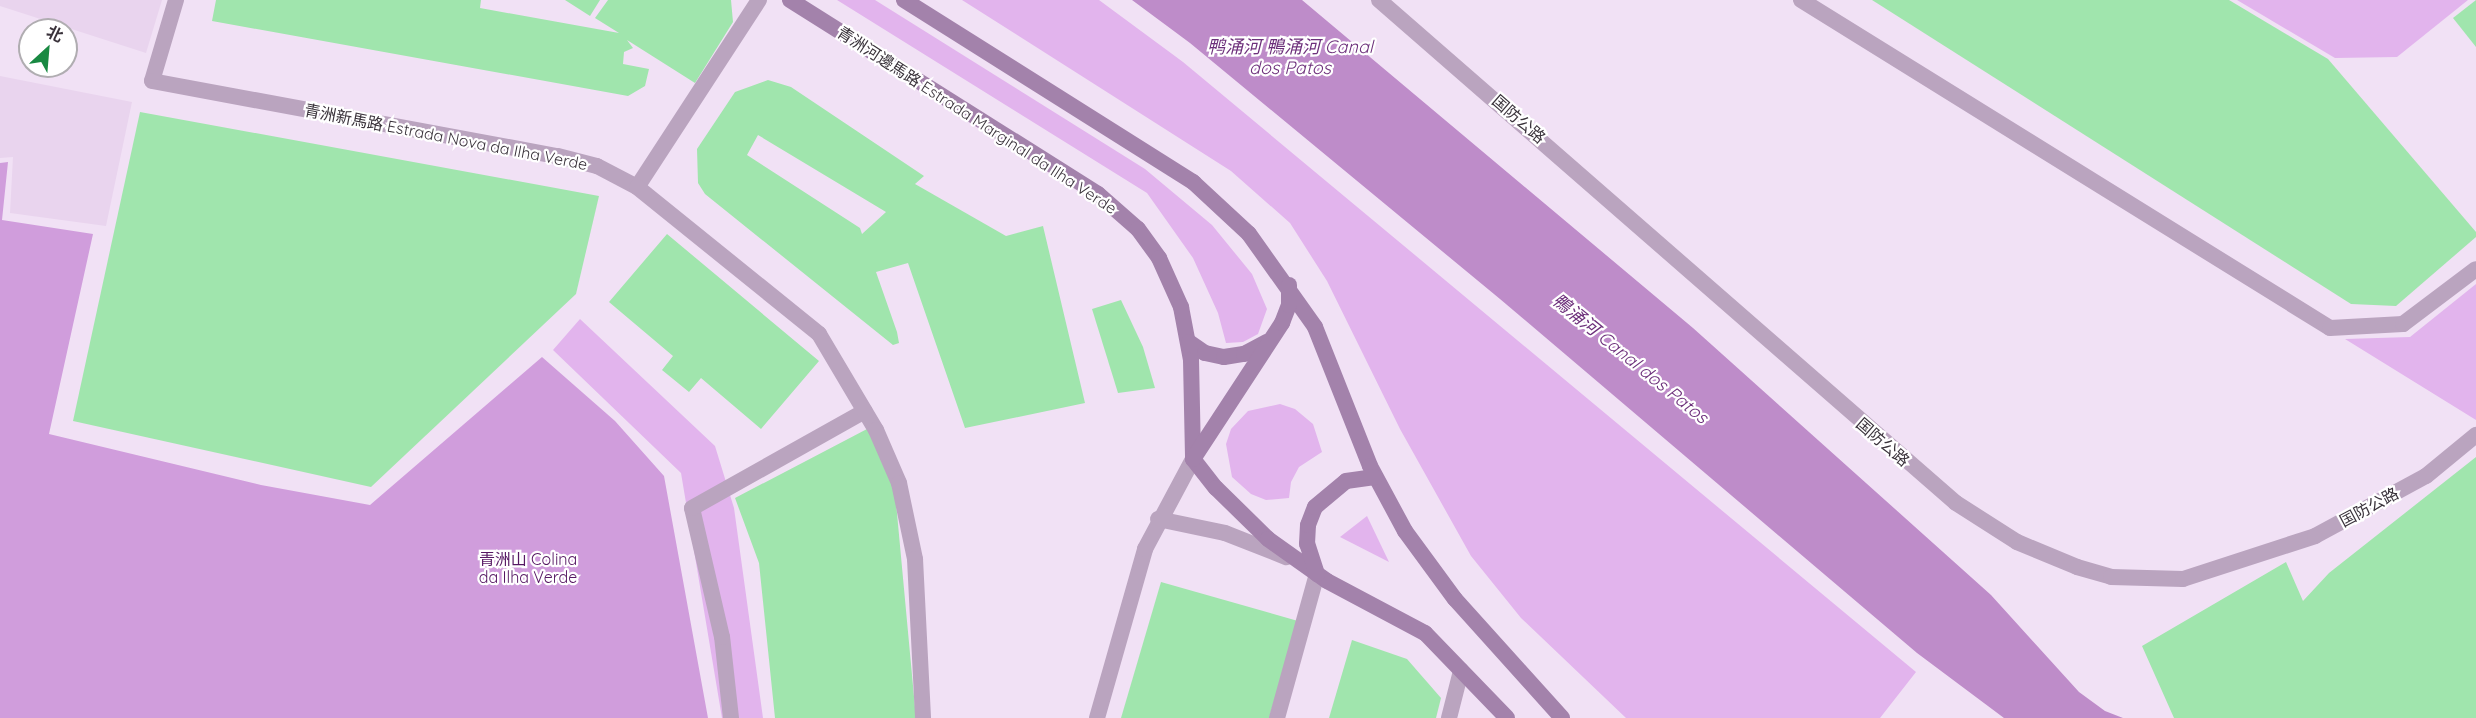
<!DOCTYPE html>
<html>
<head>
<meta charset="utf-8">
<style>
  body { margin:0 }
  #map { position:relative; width:2476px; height:718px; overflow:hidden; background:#f1e1f5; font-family:Quicksand,"Noto Sans SC",sans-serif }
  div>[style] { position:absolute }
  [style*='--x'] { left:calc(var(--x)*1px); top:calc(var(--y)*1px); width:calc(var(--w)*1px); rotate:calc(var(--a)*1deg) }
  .built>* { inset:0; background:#e9d4ee }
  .green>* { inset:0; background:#e2b4ed }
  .forest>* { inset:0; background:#d09ddc }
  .water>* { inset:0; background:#be8cc9 }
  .building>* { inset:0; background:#a0e5ad }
  .service>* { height:16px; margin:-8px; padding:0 8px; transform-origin:8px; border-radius:8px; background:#baa4bf }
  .pedestrian>* { height:16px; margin:-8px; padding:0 8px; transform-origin:8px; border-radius:8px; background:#baa4bf }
  .minor>* { height:16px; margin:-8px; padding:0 8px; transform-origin:8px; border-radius:8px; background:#baa4bf }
  .tertiary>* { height:16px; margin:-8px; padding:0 8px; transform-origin:8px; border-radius:8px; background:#baa4bf }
  .secondary>* { height:16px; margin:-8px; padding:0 8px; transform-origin:8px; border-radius:8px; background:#a382ab }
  span { translate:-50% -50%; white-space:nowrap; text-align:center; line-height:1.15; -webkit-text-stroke:4.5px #fff; paint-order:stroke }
  .street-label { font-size:16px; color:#3a333b }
  .park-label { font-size:16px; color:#561863 }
  .water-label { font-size:18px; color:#6d307b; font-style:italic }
  .north { position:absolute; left:18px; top:18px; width:60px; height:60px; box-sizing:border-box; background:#fff; border:2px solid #b0adb1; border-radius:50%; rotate:26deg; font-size:16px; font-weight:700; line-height:24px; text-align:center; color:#3a333b }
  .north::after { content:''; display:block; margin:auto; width:21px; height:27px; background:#198942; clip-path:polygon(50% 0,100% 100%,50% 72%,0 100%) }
</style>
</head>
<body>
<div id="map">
  <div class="built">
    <div style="clip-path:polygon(0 0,162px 0,146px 53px,0 6px)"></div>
    <div style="clip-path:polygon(0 76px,132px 102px,106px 226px,10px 213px,13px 157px,0 158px)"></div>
  </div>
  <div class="green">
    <div style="clip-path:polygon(837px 0,875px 0,1145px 169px,1212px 225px,1252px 274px,1267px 309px,1258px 334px,1243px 342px,1226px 343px,1218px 313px,1193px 258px,1147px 193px)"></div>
    <div style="clip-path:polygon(962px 0,1099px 0,1183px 62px,1916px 672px,1880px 718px,1626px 718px,1521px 618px,1471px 556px,1400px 429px,1327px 281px,1290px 223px,1231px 171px)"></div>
    <div style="clip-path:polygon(2237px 0,2468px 0,2397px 57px,2335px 58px)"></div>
    <div style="clip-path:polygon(2476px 284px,2476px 420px,2345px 339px,2410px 337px)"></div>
    <div style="clip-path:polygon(580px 319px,715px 446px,734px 508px,763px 718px,722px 718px,681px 473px,553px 350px)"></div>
    <div style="clip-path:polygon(1280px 404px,1295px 409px,1313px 424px,1322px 452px,1299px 467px,1291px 482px,1289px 498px,1266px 500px,1251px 494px,1232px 477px,1226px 444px,1231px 429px,1248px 411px)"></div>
    <div style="clip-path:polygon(1367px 516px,1389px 562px,1340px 537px)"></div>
  </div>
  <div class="forest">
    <div style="clip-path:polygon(8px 162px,2px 220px,93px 234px,49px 434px,261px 485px,370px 505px,542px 357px,615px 421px,664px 476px,708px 718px,0 718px,0 163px)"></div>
  </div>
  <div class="water">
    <div style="clip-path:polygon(1132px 0,1302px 0,1693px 328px,1991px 595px,2079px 692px,2105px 711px,2123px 718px,2004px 718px,1917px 653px,1500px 299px,1190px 43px)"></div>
  </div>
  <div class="building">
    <div style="clip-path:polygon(216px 0,481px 0,480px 8px,619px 33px,595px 18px,608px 0,731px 0,733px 22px,695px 83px,627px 40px,633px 48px,624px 52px,623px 64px,649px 69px,645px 86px,628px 96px,212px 21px)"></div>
    <div style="clip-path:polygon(565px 0,600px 0,590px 16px)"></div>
    <div style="clip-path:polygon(1872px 0,2229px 0,2328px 59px,2476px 232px,2476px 237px,2396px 306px,2351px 304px)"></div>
    <div style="clip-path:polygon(2476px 0,2476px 47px,2453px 18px)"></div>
    <div style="clip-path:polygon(evenodd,768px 80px,791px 87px,924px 176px,915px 184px,1006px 236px,1043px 226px,1085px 403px,965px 428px,908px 263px,876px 272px,897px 332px,899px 343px,893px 345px,705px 194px,698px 183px,697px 149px,735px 92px,768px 80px,758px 135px,886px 212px,862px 234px,860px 228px,747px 155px,758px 135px)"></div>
    <div style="clip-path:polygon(140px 112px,599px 196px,576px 294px,371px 487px,73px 421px)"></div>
    <div style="clip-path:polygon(667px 234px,819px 361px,761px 429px,701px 378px,689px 392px,662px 370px,673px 356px,609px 302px)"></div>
    <div style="clip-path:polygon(1121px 300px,1143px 347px,1155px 388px,1118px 393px,1092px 309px)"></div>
    <div style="clip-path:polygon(867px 429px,894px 481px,916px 718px,775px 718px,759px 563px,735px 498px)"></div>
    <div style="clip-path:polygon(2476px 457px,2476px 718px,2174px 718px,2142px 646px,2286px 562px,2303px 601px,2329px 573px)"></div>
    <div style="clip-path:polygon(1161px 582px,1298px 621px,1269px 718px,1121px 718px)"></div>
    <div style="clip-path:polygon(1352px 640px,1407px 659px,1441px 698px,1436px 718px,1329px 718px)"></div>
  </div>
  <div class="service">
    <div style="--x:1379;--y:0;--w:765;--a:41.08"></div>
    <div style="--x:1956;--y:503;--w:72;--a:32.6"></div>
    <div style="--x:2017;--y:542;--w:65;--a:22.6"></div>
    <div style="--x:2077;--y:567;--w:35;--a:16"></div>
    <div style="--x:2111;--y:577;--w:72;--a:1.6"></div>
    <div style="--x:2183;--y:579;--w:139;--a:-18"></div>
    <div style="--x:2315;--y:536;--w:126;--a:-28.4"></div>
    <div style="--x:2426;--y:476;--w:65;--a:-39.4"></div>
  </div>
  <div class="pedestrian">
    <div style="--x:731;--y:718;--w:81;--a:-96.3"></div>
    <div style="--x:722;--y:637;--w:132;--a:-103.1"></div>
    <div style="--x:692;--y:508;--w:198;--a:-29.3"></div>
  </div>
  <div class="minor">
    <div style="--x:176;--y:0;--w:84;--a:106.5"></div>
    <div style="--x:152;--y:81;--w:413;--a:10.5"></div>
    <div style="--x:558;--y:156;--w:40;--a:14.4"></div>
    <div style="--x:597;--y:166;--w:45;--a:27.7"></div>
    <div style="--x:1801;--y:0;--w:622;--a:31.8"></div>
    <div style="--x:2330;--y:328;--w:73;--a:-3.1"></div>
    <div style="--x:2403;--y:324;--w:91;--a:-37"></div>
    <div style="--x:1277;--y:718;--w:149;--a:-74.5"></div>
    <div style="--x:1449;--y:718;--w:49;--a:-75.7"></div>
  </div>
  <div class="tertiary">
    <div style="--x:759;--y:0;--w:223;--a:123.1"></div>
    <div style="--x:637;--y:187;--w:234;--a:38.9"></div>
    <div style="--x:819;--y:334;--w:112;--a:59.3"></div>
    <div style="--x:876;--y:430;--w:58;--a:66.5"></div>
    <div style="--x:899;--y:483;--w:78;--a:78.1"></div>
    <div style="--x:915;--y:559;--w:159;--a:87.1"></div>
    <div style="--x:1158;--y:519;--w:68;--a:11.8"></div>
    <div style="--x:1225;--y:533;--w:66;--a:21.5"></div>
    <div style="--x:1097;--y:718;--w:176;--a:-74.1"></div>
    <div style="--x:1145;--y:549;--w:102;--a:-61.9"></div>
  </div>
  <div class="secondary">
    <div style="--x:790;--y:0;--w:364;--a:32.2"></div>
    <div style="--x:1098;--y:194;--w:53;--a:41.2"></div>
    <div style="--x:1138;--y:229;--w:36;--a:54"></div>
    <div style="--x:1159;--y:258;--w:54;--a:65.8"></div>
    <div style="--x:1181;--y:307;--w:54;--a:79.3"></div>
    <div style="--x:1191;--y:360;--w:99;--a:88.8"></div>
    <div style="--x:904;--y:0;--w:342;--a:32.2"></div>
    <div style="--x:1193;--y:182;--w:76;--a:42.9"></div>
    <div style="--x:1249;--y:234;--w:114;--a:54.6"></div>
    <div style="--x:1315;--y:327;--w:149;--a:68.4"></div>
    <div style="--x:1370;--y:466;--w:74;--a:61.7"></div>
    <div style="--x:1405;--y:531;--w:84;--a:53.7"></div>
    <div style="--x:1455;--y:599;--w:160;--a:48"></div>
    <div style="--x:1189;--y:342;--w:19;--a:35"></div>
    <div style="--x:1205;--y:353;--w:19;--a:12"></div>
    <div style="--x:1224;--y:357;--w:20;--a:-9"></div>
    <div style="--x:1244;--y:354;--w:26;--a:-28"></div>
    <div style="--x:1193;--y:459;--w:37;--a:52"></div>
    <div style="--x:1216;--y:488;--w:73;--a:44.4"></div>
    <div style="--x:1268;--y:539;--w:72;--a:35.4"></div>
    <div style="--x:1327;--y:581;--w:111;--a:28"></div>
    <div style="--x:1425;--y:633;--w:118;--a:46"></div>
    <div style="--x:1193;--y:459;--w:163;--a:-56.8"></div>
    <div style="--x:1282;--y:323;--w:19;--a:-69"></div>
    <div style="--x:1289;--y:305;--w:20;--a:-90"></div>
    <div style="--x:1317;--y:574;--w:32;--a:-108"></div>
    <div style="--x:1307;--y:544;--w:19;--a:-87"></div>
    <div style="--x:1308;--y:525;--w:19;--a:-69"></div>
    <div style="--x:1315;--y:507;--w:40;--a:-40"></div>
    <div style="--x:1346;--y:481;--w:29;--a:-8"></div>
  </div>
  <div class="street-label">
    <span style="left:1519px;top:119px;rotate:41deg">国防公路</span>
    <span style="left:977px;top:120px;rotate:33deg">青洲河邊馬路 Estrada Marginal da Ilha Verde</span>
    <span style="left:446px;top:137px;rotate:11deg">青洲新馬路 Estrada Nova da Ilha Verde</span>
    <span style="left:1883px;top:442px;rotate:41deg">国防公路</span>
    <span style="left:2369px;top:507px;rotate:-28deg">国防公路</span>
  </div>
  <div class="park-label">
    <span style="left:528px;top:568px">青洲山 Colina<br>da Ilha Verde</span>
  </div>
  <div class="water-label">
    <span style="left:1290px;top:58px">鸭涌河 鴨涌河 Canal<br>dos Patos</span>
    <span style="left:1630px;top:359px;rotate:39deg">鴨涌河 Canal dos Patos</span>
  </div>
  <div class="north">北</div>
</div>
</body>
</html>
